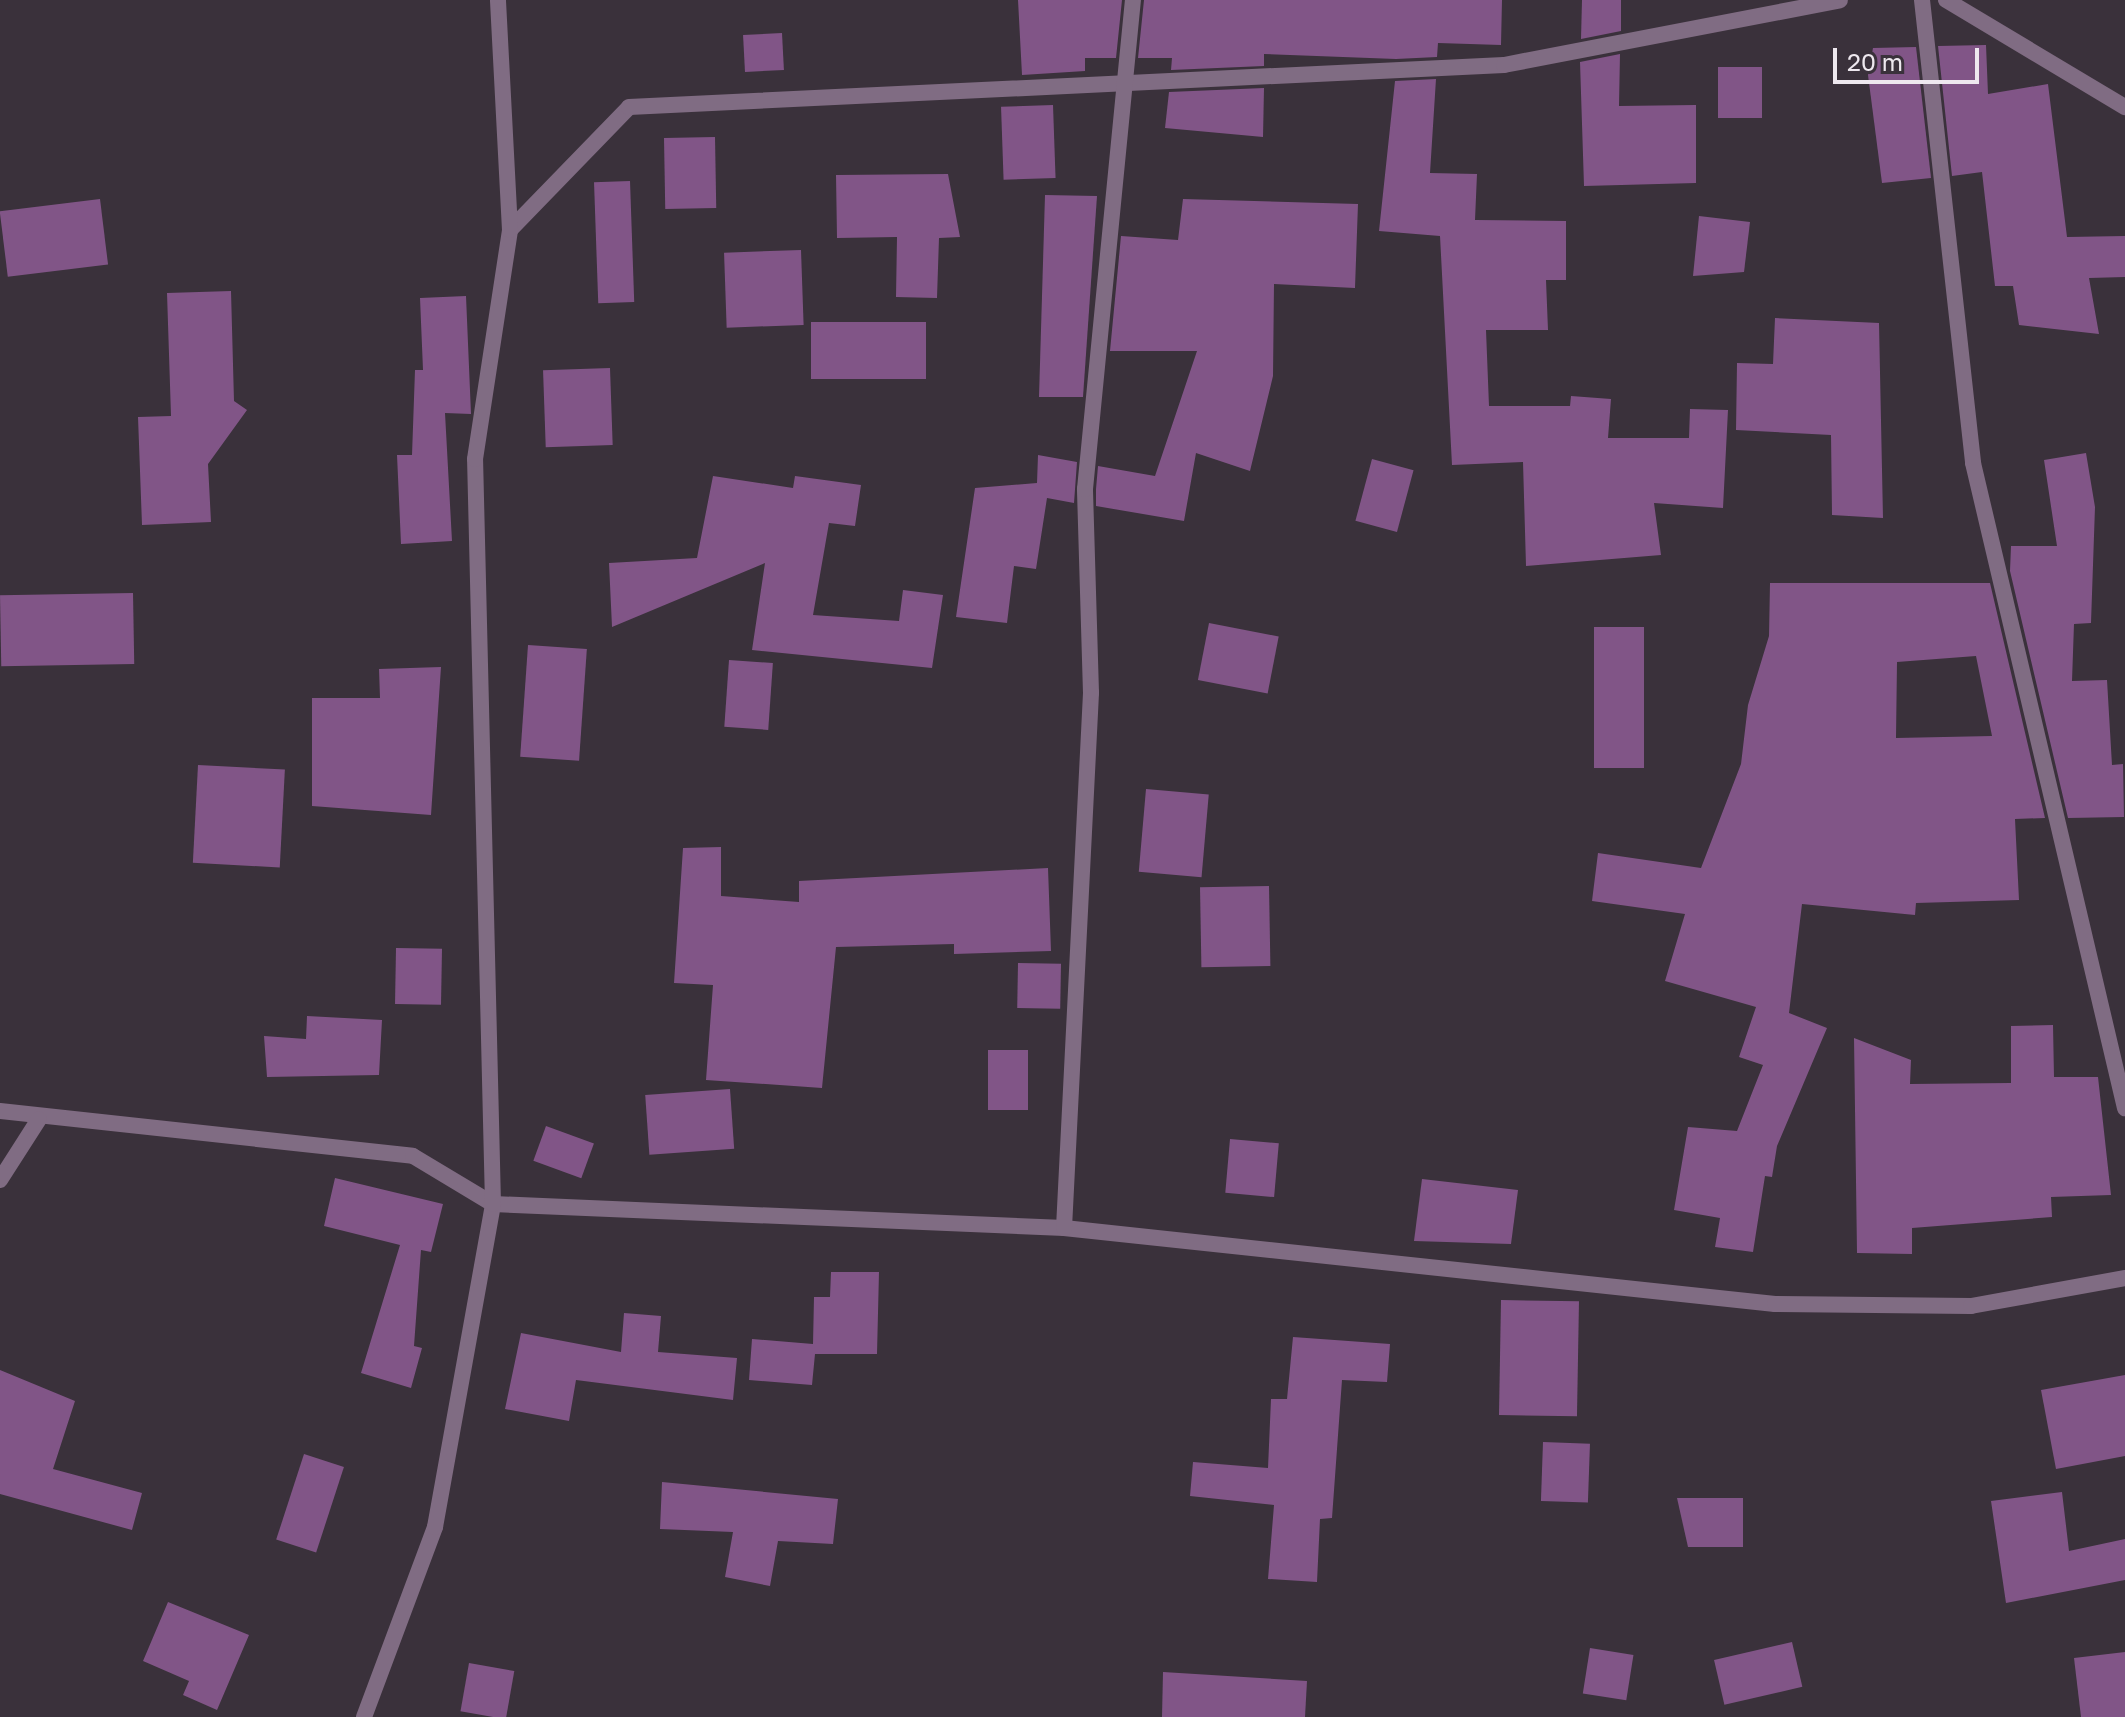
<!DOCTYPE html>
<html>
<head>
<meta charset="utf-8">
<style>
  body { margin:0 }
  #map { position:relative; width:2125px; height:1717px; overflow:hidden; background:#3a313b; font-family:"Golos Text",sans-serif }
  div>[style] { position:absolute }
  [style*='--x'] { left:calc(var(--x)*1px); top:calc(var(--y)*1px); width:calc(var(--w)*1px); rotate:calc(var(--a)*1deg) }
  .building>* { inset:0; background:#815587; transform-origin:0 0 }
  .minor>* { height:16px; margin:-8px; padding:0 8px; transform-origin:8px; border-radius:8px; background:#806c83 }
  span { translate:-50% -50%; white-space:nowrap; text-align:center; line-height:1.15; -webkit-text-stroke:6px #3a313b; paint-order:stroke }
  .scale { position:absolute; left:1833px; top:48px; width:146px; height:36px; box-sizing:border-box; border:4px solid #eee8ef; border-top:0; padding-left:10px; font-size:24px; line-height:28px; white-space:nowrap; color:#eee8ef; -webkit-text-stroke:6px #3a313b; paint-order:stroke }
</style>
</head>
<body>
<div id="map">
  <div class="building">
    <div style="clip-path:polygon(1018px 0,1122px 0,1116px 58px,1085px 58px,1085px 71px,1022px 75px)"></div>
    <div style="clip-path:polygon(1144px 0,1502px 0,1501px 45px,1438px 43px,1437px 57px,1396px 59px,1264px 54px,1264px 66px,1171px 70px,1172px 58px,1138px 58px)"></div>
    <div style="clip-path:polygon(1582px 0,1621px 0,1621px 31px,1581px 39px)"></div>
    <div style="left:782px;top:33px;width:37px;height:39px;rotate:87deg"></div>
    <div style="clip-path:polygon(1986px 45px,1988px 94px,2048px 84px,2067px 237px,2125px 236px,2125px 277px,2089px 278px,2099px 334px,2019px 325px,2013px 286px,1995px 286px,1982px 172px,1952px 176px,1938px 46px)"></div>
    <div style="clip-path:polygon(1916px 47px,1931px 178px,1882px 183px,1868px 75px,1873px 48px)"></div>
    <div style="clip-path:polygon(1620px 54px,1619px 106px,1696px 105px,1696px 183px,1584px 186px,1580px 62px)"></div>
    <div style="left:1718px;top:67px;width:44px;height:51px"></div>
    <div style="clip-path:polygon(1436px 79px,1430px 173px,1477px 174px,1475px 220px,1566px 221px,1566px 280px,1546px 280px,1548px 330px,1486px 330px,1489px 406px,1570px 406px,1571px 396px,1611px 399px,1608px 438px,1689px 438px,1690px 409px,1728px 410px,1723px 508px,1654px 503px,1661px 555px,1526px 566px,1523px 462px,1452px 465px,1440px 236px,1379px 231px,1395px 81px)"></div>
    <div style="clip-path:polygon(1264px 88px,1263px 137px,1165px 128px,1169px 92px)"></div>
    <div style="left:1053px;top:105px;width:73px;height:52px;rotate:88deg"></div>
    <div style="left:715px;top:137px;width:71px;height:51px;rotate:89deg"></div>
    <div style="clip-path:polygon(948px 174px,960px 237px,939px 238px,937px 298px,896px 297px,897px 237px,837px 238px,836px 175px)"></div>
    <div style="left:630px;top:181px;width:121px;height:36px;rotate:88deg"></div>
    <div style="clip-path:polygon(1045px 195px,1097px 196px,1083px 397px,1039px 397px)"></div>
    <div style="left:100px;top:199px;width:66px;height:101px;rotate:83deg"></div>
    <div style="clip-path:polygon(1183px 199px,1358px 204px,1355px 288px,1274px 284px,1273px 376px,1250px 471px,1196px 453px,1184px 521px,1096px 506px,1096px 489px,1098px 466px,1155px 476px,1197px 351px,1110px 351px,1121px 236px,1178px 240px)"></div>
    <div style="clip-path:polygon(1699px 216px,1750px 222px,1744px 272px,1693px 276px)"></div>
    <div style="left:801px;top:250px;width:75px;height:77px;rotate:88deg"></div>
    <div style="clip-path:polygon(231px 291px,234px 401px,247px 410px,208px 464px,211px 522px,142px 525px,138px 417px,171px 416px,167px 293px)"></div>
    <div style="clip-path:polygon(466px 296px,471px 414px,445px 413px,452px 541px,401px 544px,397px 455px,412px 455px,415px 370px,423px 370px,420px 298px)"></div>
    <div style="clip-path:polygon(1775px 318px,1879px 323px,1883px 518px,1832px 515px,1831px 435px,1736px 430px,1737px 363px,1773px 364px)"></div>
    <div style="left:811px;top:322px;width:115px;height:57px"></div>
    <div style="left:610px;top:368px;width:77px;height:67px;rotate:88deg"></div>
    <div style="clip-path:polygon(2086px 453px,2095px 507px,2091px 623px,2074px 624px,2072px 681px,2107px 680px,2112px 765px,2123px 764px,2124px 817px,2068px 818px,2010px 571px,2011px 546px,2057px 546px,2044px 460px)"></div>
    <div style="clip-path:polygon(1038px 455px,1077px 462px,1074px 503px,1047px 498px,1036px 569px,1014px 566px,1007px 623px,956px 617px,975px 488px,1037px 483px)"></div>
    <div style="left:1372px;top:459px;width:43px;height:64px;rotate:15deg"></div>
    <div style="clip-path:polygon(713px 476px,793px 488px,795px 476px,861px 485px,855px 526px,829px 523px,813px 615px,899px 621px,903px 590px,943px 595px,932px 668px,752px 650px,765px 563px,612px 627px,609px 563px,697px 558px)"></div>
    <div style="clip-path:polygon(evenodd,1770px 583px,1990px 583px,2045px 818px,2015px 819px,2019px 900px,1916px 903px,1915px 915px,1802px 904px,1789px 1013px,1827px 1028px,1777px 1146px,1772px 1177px,1765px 1176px,1753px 1252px,1715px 1247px,1720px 1218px,1674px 1210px,1688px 1127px,1737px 1131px,1763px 1065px,1739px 1057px,1756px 1007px,1665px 981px,1685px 914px,1592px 901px,1598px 853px,1701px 868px,1741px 764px,1748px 705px,1769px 636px,1770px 583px,1976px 656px,1992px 736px,1896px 738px,1897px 662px,1976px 656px)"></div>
    <div style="left:133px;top:593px;width:71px;height:133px;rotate:89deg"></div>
    <div style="left:1209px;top:623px;width:71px;height:58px;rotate:11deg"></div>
    <div style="left:1644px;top:627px;width:141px;height:50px;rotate:90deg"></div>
    <div style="left:528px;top:645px;width:59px;height:112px;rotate:4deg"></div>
    <div style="left:729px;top:660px;width:44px;height:67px;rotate:4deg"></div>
    <div style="clip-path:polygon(441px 667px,431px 815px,312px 806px,312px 698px,380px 698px,379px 669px)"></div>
    <div style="left:198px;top:765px;width:87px;height:98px;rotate:3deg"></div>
    <div style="left:1146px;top:789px;width:63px;height:83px;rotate:5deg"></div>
    <div style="clip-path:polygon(721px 847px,721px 896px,799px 902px,799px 881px,1048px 868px,1051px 951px,954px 954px,954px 944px,836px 947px,822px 1088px,706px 1080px,713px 985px,674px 983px,683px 848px)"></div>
    <div style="left:1269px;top:886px;width:80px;height:69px;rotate:89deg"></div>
    <div style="left:396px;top:948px;width:46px;height:56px;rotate:1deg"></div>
    <div style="left:1018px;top:963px;width:43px;height:45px;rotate:1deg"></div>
    <div style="clip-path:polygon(307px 1016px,382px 1020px,379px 1075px,267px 1077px,264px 1036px,306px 1039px)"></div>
    <div style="clip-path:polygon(2053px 1025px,2054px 1077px,2098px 1077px,2111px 1195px,2051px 1197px,2052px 1217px,1912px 1228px,1912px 1254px,1857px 1253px,1854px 1038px,1911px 1060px,1910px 1084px,2011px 1083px,2011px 1026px)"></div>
    <div style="left:988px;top:1050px;width:40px;height:60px"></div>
    <div style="left:730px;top:1089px;width:60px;height:85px;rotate:86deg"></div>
    <div style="left:546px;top:1126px;width:51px;height:37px;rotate:20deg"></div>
    <div style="left:1230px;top:1139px;width:49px;height:54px;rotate:5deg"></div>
    <div style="clip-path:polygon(335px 1178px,443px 1204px,431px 1252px,421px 1250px,414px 1346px,422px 1348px,411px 1388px,361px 1373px,400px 1245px,324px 1226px)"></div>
    <div style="clip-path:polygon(1422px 1179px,1518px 1190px,1511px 1244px,1414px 1241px)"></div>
    <div style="clip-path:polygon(831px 1272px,879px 1272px,877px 1354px,815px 1354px,812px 1385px,749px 1380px,752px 1339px,813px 1344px,814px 1297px,830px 1297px)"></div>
    <div style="left:1501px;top:1300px;width:78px;height:115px;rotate:1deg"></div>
    <div style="clip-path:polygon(624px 1313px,661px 1316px,658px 1352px,737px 1358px,733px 1400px,576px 1380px,569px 1421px,505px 1409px,521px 1333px,621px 1352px)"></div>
    <div style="clip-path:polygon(1293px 1337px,1390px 1344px,1387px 1382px,1342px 1380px,1332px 1518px,1320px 1519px,1317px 1582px,1268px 1579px,1274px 1505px,1190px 1496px,1193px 1462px,1268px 1468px,1271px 1399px,1287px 1399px)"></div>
    <div style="clip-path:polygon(0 1370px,75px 1401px,53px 1469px,142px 1493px,132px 1530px,0 1494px)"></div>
    <div style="clip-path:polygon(2125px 1375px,2125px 1456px,2056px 1469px,2041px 1390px)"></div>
    <div style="left:1543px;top:1442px;width:47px;height:59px;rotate:2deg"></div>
    <div style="left:304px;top:1454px;width:42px;height:90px;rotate:18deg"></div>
    <div style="clip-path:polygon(662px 1482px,838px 1499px,833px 1544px,778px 1541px,770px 1586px,725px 1577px,733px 1532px,660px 1529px)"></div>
    <div style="clip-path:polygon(2062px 1492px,2069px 1551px,2125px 1539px,2125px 1580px,2006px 1603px,1991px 1501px)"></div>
    <div style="clip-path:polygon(1677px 1498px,1743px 1498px,1743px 1547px,1688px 1547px)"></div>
    <div style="clip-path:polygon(168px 1602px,249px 1635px,217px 1710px,183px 1695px,189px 1681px,143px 1661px)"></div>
    <div style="left:1792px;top:1642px;width:46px;height:80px;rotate:77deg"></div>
    <div style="left:1590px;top:1648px;width:44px;height:46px;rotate:9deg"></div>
    <div style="clip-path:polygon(2125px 1652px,2125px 1717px,2081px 1717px,2074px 1658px)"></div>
    <div style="left:469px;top:1663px;width:46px;height:49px;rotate:10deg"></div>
    <div style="clip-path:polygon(1163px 1672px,1307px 1681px,1305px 1717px,1162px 1717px)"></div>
  </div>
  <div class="minor">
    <div style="--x:1922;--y:0;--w:466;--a:83.7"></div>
    <div style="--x:1973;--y:463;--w:663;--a:76.74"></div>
    <div style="--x:1946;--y:0;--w:209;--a:30.9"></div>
    <div style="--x:510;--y:230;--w:171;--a:-45.9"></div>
    <div style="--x:629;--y:107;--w:876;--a:-2.75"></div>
    <div style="--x:1504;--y:65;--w:342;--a:-10.9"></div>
    <div style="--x:0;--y:1111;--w:415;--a:6.2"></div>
    <div style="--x:413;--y:1156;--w:93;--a:31"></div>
    <div style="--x:493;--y:1204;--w:572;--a:2.41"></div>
    <div style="--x:1064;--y:1228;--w:715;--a:6.1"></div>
    <div style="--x:1775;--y:1304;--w:196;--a:0.6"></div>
    <div style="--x:1971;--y:1306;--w:157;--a:-10.3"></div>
    <div style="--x:0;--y:1180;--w:72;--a:-57.4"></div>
    <div style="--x:1064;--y:1228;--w:536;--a:-87.11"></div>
    <div style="--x:1091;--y:693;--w:204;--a:-91.7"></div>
    <div style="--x:1085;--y:489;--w:491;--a:-84.4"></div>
    <div style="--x:364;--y:1717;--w:203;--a:-69.5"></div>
    <div style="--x:435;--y:1527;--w:328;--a:-79.8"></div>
    <div style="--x:493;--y:1204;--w:745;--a:-91.38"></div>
    <div style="--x:475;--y:459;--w:232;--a:-81.3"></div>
    <div style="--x:510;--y:230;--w:230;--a:-93"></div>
  </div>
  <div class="scale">20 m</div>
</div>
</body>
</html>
